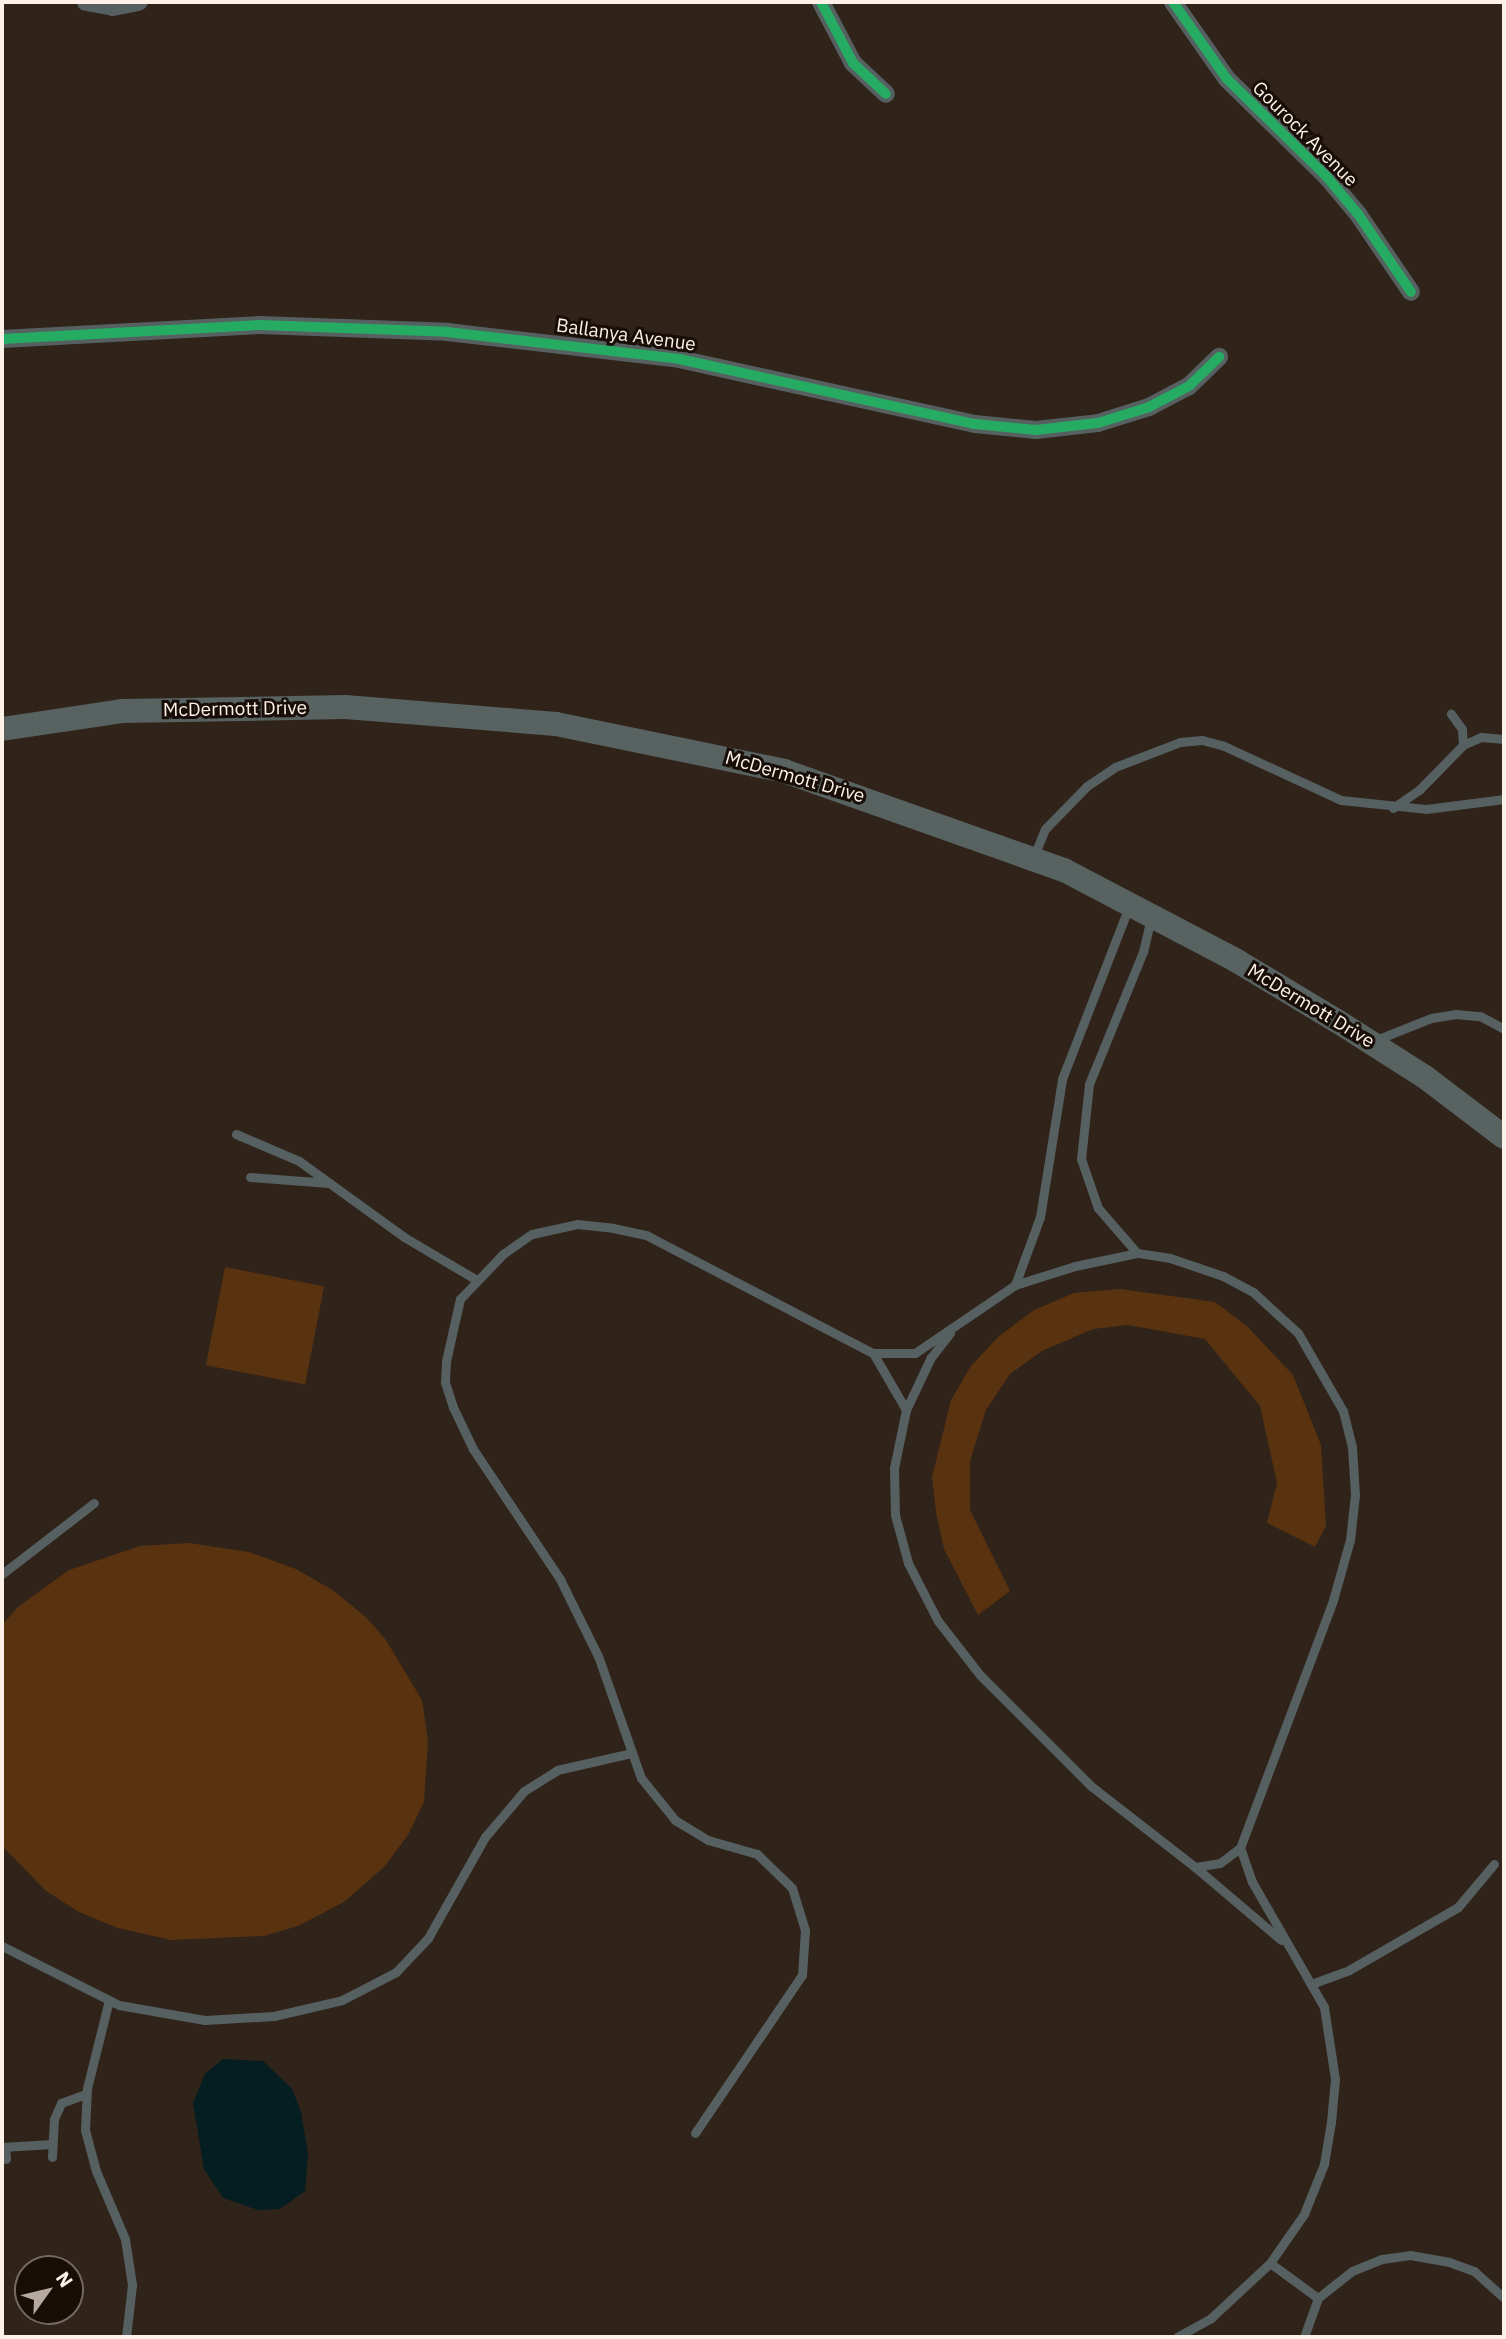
<!DOCTYPE html>
<html>
<head>
<meta charset="utf-8">
<style>
  body { margin:0 }
  #map { position:relative; width:1506px; height:2339px; overflow:hidden; background:#2f231a; font-family:"IBM Plex Sans",sans-serif }
  div>[style] { position:absolute }
  [style*='--x'] { left:calc(var(--x)*1px); top:calc(var(--y)*1px); width:calc(var(--w)*1px); rotate:calc(var(--a)*1deg) }
  .green>* { inset:0; background:#593210; transform-origin:0 0 }
  .water>* { inset:0; background:#041e22 }
  .service>* { height:9px; margin:-4.5px; padding:0 4.5px; transform-origin:4.5px; border-radius:4.5px; background:#566061 }
  .minor>* { height:18px; margin:-9px; padding:0 9px; transform-origin:9px; border-radius:9px; background:#566061 }
  .secondary>* { height:24px; margin:-12px; padding:0 12px; transform-origin:12px; border-radius:12px; background:#586261 }
  .cycleway>* { height:10px; margin:-5px; padding:0 5px; transform-origin:5px; border-radius:5px; background:#26ab63 }
  span { translate:-50% -50%; white-space:nowrap; text-align:center; line-height:1.15; -webkit-text-stroke:6px #180e07; paint-order:stroke }
  .street-label { font-size:19px; color:#fdf1e8 }
  .frame { position:absolute; inset:0; border:4px solid #fdf1e8; pointer-events:none }
  .north { position:absolute; left:14px; top:2255px; width:70px; height:70px; box-sizing:border-box; background:#180e07; border:2px solid #746961; border-radius:50%; rotate:56deg; font-size:19px; font-weight:700; line-height:28px; text-align:center; color:#fdf1e8 }
  .north::after { content:''; display:block; margin:auto; width:24px; height:32px; background:#b5a9a0; clip-path:polygon(50% 0,100% 100%,50% 72%,0 100%) }
</style>
</head>
<body>
<div id="map">
  <div class="green">
    <div style="left:225px;top:1267px;width:101px;height:100px;rotate:11deg"></div>
    <div style="clip-path:polygon(1120px 1289px,1215px 1302px,1247px 1326px,1293px 1375px,1321px 1445px,1326px 1526px,1315px 1547px,1267px 1523px,1277px 1483px,1260px 1406px,1205px 1339px,1128px 1325px,1093px 1329px,1042px 1351px,1010px 1374px,986px 1410px,970px 1461px,970px 1510px,1010px 1591px,978px 1615px,944px 1549px,936px 1512px,932px 1477px,951px 1400px,971px 1366px,998px 1337px,1034px 1310px,1074px 1293px)"></div>
    <div style="clip-path:polygon(189px 1543px,249px 1552px,296px 1569px,331px 1589px,366px 1617px,386px 1640px,422px 1700px,428px 1741px,424px 1802px,408px 1835px,384px 1867px,344px 1902px,298px 1926px,264px 1936px,171px 1940px,118px 1928px,79px 1912px,46px 1891px,2px 1846px,2px 1625px,18px 1607px,69px 1570px,140px 1546px)"></div>
  </div>
  <div class="water">
    <div style="clip-path:polygon(223px 2059px,263px 2061px,292px 2089px,301px 2112px,308px 2154px,305px 2191px,280px 2209px,258px 2210px,223px 2198px,204px 2169px,193px 2103px,205px 2074px)"></div>
  </div>
  <div class="service">
    <div style="--x:1463;--y:745;--w:20;--a:-24"></div>
    <div style="--x:1481;--y:737;--w:23;--a:5"></div>
    <div style="--x:1393;--y:808;--w:32;--a:-35"></div>
    <div style="--x:1419;--y:790;--w:63;--a:-45.6"></div>
    <div style="--x:1463;--y:745;--w:16;--a:-94"></div>
    <div style="--x:1462;--y:729;--w:19;--a:-126"></div>
    <div style="--x:1034;--y:856;--w:29;--a:-68"></div>
    <div style="--x:1045;--y:829;--w:60;--a:-45.7"></div>
    <div style="--x:1087;--y:786;--w:34;--a:-34"></div>
    <div style="--x:1115;--y:767;--w:70;--a:-21"></div>
    <div style="--x:1180;--y:742;--w:22;--a:-5"></div>
    <div style="--x:1202;--y:740;--w:23;--a:15"></div>
    <div style="--x:1224;--y:746;--w:129;--a:24.8"></div>
    <div style="--x:1341;--y:800;--w:85;--a:6"></div>
    <div style="--x:1426;--y:809;--w:79;--a:-7.3"></div>
    <div style="--x:1376;--y:1040;--w:59;--a:-21.8"></div>
    <div style="--x:1431;--y:1018;--w:24;--a:-9"></div>
    <div style="--x:1455;--y:1014;--w:25;--a:5"></div>
    <div style="--x:1480;--y:1016;--w:27;--a:28"></div>
    <div style="--x:236;--y:1134;--w:69;--a:23.2"></div>
    <div style="--x:299;--y:1161;--w:130;--a:35.9"></div>
    <div style="--x:404;--y:1237;--w:82;--a:30.6"></div>
    <div style="--x:250;--y:1177;--w:79;--a:4.3"></div>
    <div style="--x:1015;--y:1285;--w:63;--a:-17.6"></div>
    <div style="--x:1075;--y:1266;--w:63;--a:-11.8"></div>
    <div style="--x:950;--y:1333;--w:31;--a:128"></div>
    <div style="--x:931;--y:1357;--w:59;--a:115.3"></div>
    <div style="--x:906;--y:1410;--w:59;--a:101.7"></div>
    <div style="--x:894;--y:1468;--w:47;--a:88.8"></div>
    <div style="--x:895;--y:1515;--w:50;--a:74.8"></div>
    <div style="--x:908;--y:1563;--w:65;--a:62.7"></div>
    <div style="--x:938;--y:1621;--w:68;--a:52.1"></div>
    <div style="--x:980;--y:1675;--w:157;--a:45"></div>
    <div style="--x:1091;--y:1786;--w:132;--a:37.9"></div>
    <div style="--x:1195;--y:1867;--w:25;--a:-9"></div>
    <div style="--x:1220;--y:1863;--w:25;--a:-37"></div>
    <div style="--x:1240;--y:1848;--w:265;--a:-69.4"></div>
    <div style="--x:1333;--y:1600;--w:62;--a:-74.2"></div>
    <div style="--x:1350;--y:1540;--w:45;--a:-83.7"></div>
    <div style="--x:1355;--y:1495;--w:48;--a:-93.6"></div>
    <div style="--x:1352;--y:1447;--w:37;--a:-104"></div>
    <div style="--x:1343;--y:1411;--w:90;--a:-120"></div>
    <div style="--x:1298;--y:1333;--w:61;--a:-137.7"></div>
    <div style="--x:1253;--y:1292;--w:34;--a:-152"></div>
    <div style="--x:1223;--y:1276;--w:56;--a:-161.2"></div>
    <div style="--x:1170;--y:1258;--w:33;--a:-171"></div>
    <div style="--x:1137;--y:1253;--w:60;--a:-130.9"></div>
    <div style="--x:1098;--y:1208;--w:52;--a:-109.1"></div>
    <div style="--x:1081;--y:1159;--w:75;--a:-83.9"></div>
    <div style="--x:1089;--y:1084;--w:143;--a:-67.8"></div>
    <div style="--x:1143;--y:952;--w:35;--a:-77"></div>
    <div style="--x:873;--y:1353;--w:66;--a:59.9"></div>
    <div style="--x:2;--y:1574;--w:116;--a:-37.7"></div>
    <div style="--x:1195;--y:1867;--w:113;--a:40.3"></div>
    <div style="--x:2;--y:1946;--w:131;--a:26.8"></div>
    <div style="--x:119;--y:2005;--w:87;--a:9.9"></div>
    <div style="--x:205;--y:2020;--w:69;--a:-3.3"></div>
    <div style="--x:274;--y:2016;--w:70;--a:-13.2"></div>
    <div style="--x:342;--y:2000;--w:61;--a:-27.4"></div>
    <div style="--x:396;--y:1972;--w:47;--a:-46.7"></div>
    <div style="--x:428;--y:1938;--w:116;--a:-60.6"></div>
    <div style="--x:485;--y:1837;--w:60;--a:-49.7"></div>
    <div style="--x:524;--y:1791;--w:39;--a:-32"></div>
    <div style="--x:557;--y:1770;--w:77;--a:-12.8"></div>
    <div style="--x:1314;--y:1983;--w:37;--a:-20"></div>
    <div style="--x:1349;--y:1970;--w:126;--a:-30"></div>
    <div style="--x:1458;--y:1907;--w:56;--a:-50.1"></div>
    <div style="--x:109;--y:2000;--w:91;--a:104"></div>
    <div style="--x:87;--y:2088;--w:42;--a:92.7"></div>
    <div style="--x:85;--y:2130;--w:42;--a:75"></div>
    <div style="--x:96;--y:2171;--w:74;--a:66.9"></div>
    <div style="--x:125;--y:2239;--w:47;--a:81.3"></div>
    <div style="--x:132;--y:2285;--w:52;--a:96.6"></div>
    <div style="--x:695;--y:2133;--w:191;--a:-55.9"></div>
    <div style="--x:802;--y:1975;--w:45;--a:-86.2"></div>
    <div style="--x:805;--y:1930;--w:44;--a:-107.2"></div>
    <div style="--x:792;--y:1888;--w:49;--a:-135.8"></div>
    <div style="--x:757;--y:1854;--w:51;--a:-164.1"></div>
    <div style="--x:708;--y:1840;--w:39;--a:-149"></div>
    <div style="--x:675;--y:1820;--w:54;--a:-129"></div>
    <div style="--x:641;--y:1778;--w:129;--a:-109.4"></div>
    <div style="--x:598;--y:1656;--w:86;--a:-116.3"></div>
    <div style="--x:560;--y:1579;--w:156;--a:-123.8"></div>
    <div style="--x:473;--y:1449;--w:47;--a:-115.5"></div>
    <div style="--x:453;--y:1407;--w:26;--a:-108"></div>
    <div style="--x:445;--y:1382;--w:21;--a:-87"></div>
    <div style="--x:446;--y:1361;--w:64;--a:-77.3"></div>
    <div style="--x:460;--y:1299;--w:62;--a:-46.3"></div>
    <div style="--x:503;--y:1254;--w:35;--a:-35"></div>
    <div style="--x:532;--y:1234;--w:46;--a:-12.5"></div>
    <div style="--x:577;--y:1224;--w:36;--a:6"></div>
    <div style="--x:613;--y:1228;--w:34;--a:12"></div>
    <div style="--x:646;--y:1235;--w:256;--a:27.5"></div>
    <div style="--x:873;--y:1353;--w:42;--a:0"></div>
    <div style="--x:915;--y:1353;--w:121;--a:-34.2"></div>
    <div style="--x:1015;--y:1285;--w:72;--a:-69.8"></div>
    <div style="--x:1040;--y:1217;--w:140;--a:-80.9"></div>
    <div style="--x:1062;--y:1079;--w:186;--a:-68.8"></div>
    <div style="--x:2;--y:2147;--w:50;--a:-3.4"></div>
    <div style="--x:5;--y:2147;--w:12;--a:85"></div>
    <div style="--x:52;--y:2157;--w:38;--a:-87"></div>
    <div style="--x:54;--y:2119;--w:17;--a:-66"></div>
    <div style="--x:61;--y:2103;--w:27;--a:-20"></div>
    <div style="--x:1270;--y:2263;--w:59;--a:36.1"></div>
    <div style="--x:1177;--y:2337;--w:39;--a:-29"></div>
    <div style="--x:1211;--y:2318;--w:81;--a:-43"></div>
    <div style="--x:1270;--y:2263;--w:60;--a:-55.2"></div>
    <div style="--x:1304;--y:2214;--w:54;--a:-68.2"></div>
    <div style="--x:1324;--y:2164;--w:43;--a:-80.5"></div>
    <div style="--x:1331;--y:2122;--w:43;--a:-84.7"></div>
    <div style="--x:1335;--y:2079;--w:73;--a:-98.7"></div>
    <div style="--x:1324;--y:2007;--w:144;--a:-119.9"></div>
    <div style="--x:1252;--y:1882;--w:36;--a:-109"></div>
    <div style="--x:1304;--y:2337;--w:41;--a:-70.3"></div>
    <div style="--x:1318;--y:2298;--w:43;--a:-38.5"></div>
    <div style="--x:1352;--y:2271;--w:32;--a:-22"></div>
    <div style="--x:1382;--y:2259;--w:28;--a:-8"></div>
    <div style="--x:1410;--y:2255;--w:40;--a:10"></div>
    <div style="--x:1449;--y:2262;--w:27;--a:20"></div>
    <div style="--x:1474;--y:2271;--w:40;--a:42"></div>
  </div>
  <div class="minor">
    <div style="--x:86;--y:2;--w:27;--a:10"></div>
    <div style="--x:113;--y:7;--w:26;--a:-11"></div>
    <div style="--x:821;--y:2;--w:69;--a:62.3"></div>
    <div style="--x:853;--y:63;--w:45;--a:43.2"></div>
    <div style="--x:1173;--y:2;--w:94;--a:55"></div>
    <div style="--x:1227;--y:79;--w:139;--a:44.4"></div>
    <div style="--x:1326;--y:176;--w:50;--a:49.9"></div>
    <div style="--x:1358;--y:214;--w:94;--a:55.8"></div>
    <div style="--x:2;--y:339;--w:258;--a:-3.1"></div>
    <div style="--x:260;--y:325;--w:187;--a:2.1"></div>
    <div style="--x:447;--y:332;--w:234;--a:6.6"></div>
    <div style="--x:679;--y:359;--w:303;--a:12.4"></div>
    <div style="--x:975;--y:424;--w:61;--a:5.6"></div>
    <div style="--x:1036;--y:430;--w:62;--a:-6.4"></div>
    <div style="--x:1098;--y:423;--w:53;--a:-17.4"></div>
    <div style="--x:1149;--y:407;--w:45;--a:-27.7"></div>
    <div style="--x:1189;--y:386;--w:42;--a:-44"></div>
  </div>
  <div class="secondary">
    <div style="--x:2;--y:729;--w:121;--a:-8.5"></div>
    <div style="--x:122;--y:711;--w:223;--a:-1"></div>
    <div style="--x:345;--y:707;--w:212;--a:4.6"></div>
    <div style="--x:556;--y:724;--w:233;--a:11.6"></div>
    <div style="--x:784;--y:771;--w:297;--a:19.5"></div>
    <div style="--x:1064;--y:870;--w:195;--a:27.7"></div>
    <div style="--x:1237;--y:961;--w:117;--a:31"></div>
    <div style="--x:1337;--y:1021;--w:104;--a:32.5"></div>
    <div style="--x:1425;--y:1077;--w:99;--a:37.2"></div>
  </div>
  <div class="cycleway">
    <div style="--x:821;--y:2;--w:69;--a:62.3"></div>
    <div style="--x:853;--y:63;--w:45;--a:43.2"></div>
    <div style="--x:1173;--y:2;--w:94;--a:55"></div>
    <div style="--x:1227;--y:79;--w:139;--a:44.4"></div>
    <div style="--x:1326;--y:176;--w:50;--a:49.9"></div>
    <div style="--x:1358;--y:214;--w:94;--a:55.8"></div>
    <div style="--x:2;--y:339;--w:258;--a:-3.1"></div>
    <div style="--x:260;--y:325;--w:187;--a:2.1"></div>
    <div style="--x:447;--y:332;--w:234;--a:6.6"></div>
    <div style="--x:679;--y:359;--w:303;--a:12.4"></div>
    <div style="--x:975;--y:424;--w:61;--a:5.6"></div>
    <div style="--x:1036;--y:430;--w:62;--a:-6.4"></div>
    <div style="--x:1098;--y:423;--w:53;--a:-17.4"></div>
    <div style="--x:1149;--y:407;--w:45;--a:-27.7"></div>
    <div style="--x:1189;--y:386;--w:42;--a:-44"></div>
  </div>
  <div class="street-label">
    <span style="left:1305px;top:134px;rotate:45deg">Gourock Avenue</span>
    <span style="left:626px;top:335px;rotate:8deg">Ballanya Avenue</span>
    <span style="left:235px;top:709px;rotate:-1deg">McDermott Drive</span>
    <span style="left:795px;top:777px;rotate:16deg">McDermott Drive</span>
    <span style="left:1311px;top:1006px;rotate:31deg">McDermott Drive</span>
  </div>
  <div class="frame"></div>
  <div class="north">N</div>
</div>
</body>
</html>
